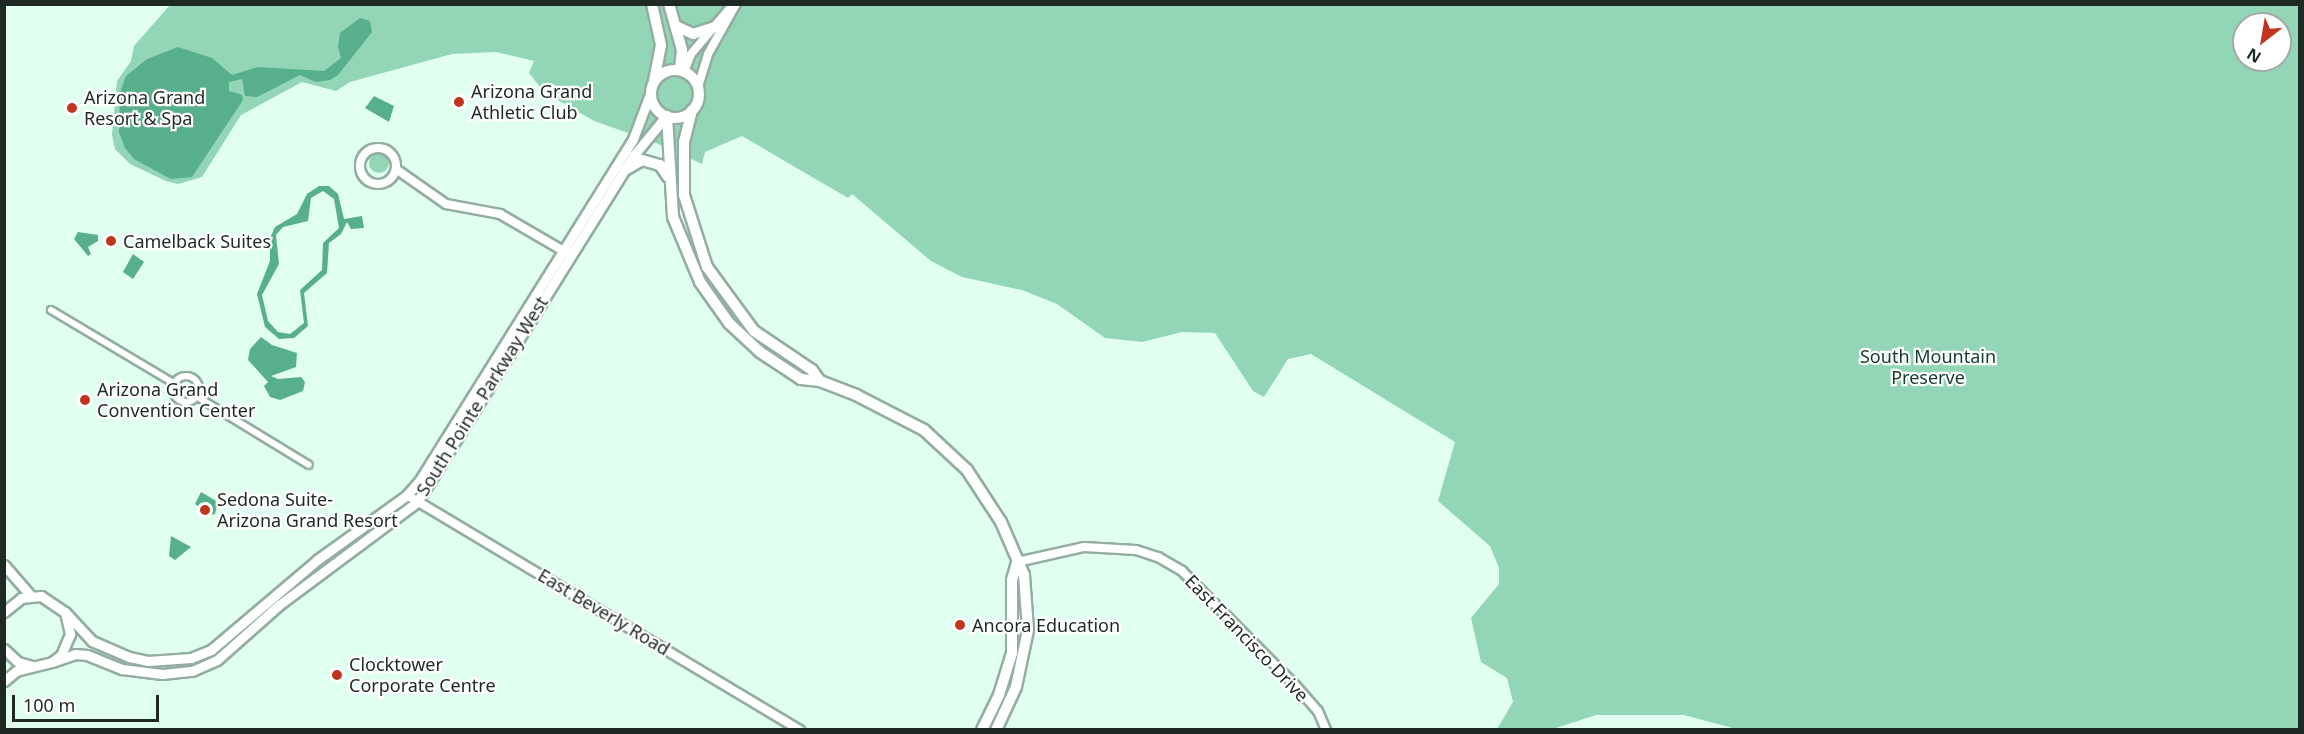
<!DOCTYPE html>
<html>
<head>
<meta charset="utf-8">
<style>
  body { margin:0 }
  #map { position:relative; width:2304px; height:734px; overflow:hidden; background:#e1fff0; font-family:"Noto Sans",sans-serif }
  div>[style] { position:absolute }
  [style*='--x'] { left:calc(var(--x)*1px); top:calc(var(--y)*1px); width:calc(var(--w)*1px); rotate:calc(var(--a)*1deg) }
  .green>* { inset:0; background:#92d5b7 }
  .round { border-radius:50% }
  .water>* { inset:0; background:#57af8b }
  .roads { filter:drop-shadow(2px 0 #93aea1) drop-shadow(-2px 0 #93aea1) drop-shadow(0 2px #93aea1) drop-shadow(0 -2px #93aea1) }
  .pedestrian>* { height:6px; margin:-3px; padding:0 3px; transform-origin:3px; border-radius:3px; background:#fff }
  .pedestrian>.ring { margin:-3px; padding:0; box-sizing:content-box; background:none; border:6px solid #fff; border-radius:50% }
  .minor>* { height:8px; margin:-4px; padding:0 4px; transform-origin:4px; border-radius:4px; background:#fff }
  .minor>.ring { margin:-4px; padding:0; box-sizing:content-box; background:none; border:8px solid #fff; border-radius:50% }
  .tertiary>* { height:9px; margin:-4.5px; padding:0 4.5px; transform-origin:4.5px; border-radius:4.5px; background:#fff }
  .secondary>* { height:10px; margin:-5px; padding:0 5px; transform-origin:5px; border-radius:5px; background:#fff }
  .secondary>.ring { margin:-5px; padding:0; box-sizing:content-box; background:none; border:10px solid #fff; border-radius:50% }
  .dots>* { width:16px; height:16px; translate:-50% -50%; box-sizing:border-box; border:3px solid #fff; border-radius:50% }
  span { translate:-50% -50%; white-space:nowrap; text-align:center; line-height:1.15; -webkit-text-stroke:4.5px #fff; paint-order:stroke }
  .poi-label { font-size:18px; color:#1e2924 }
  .left { translate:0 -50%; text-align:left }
  .park-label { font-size:18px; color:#153c2c }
  .street-label { font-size:18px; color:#1e2924 }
  .frame { position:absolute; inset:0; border:6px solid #1e2924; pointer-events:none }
  .north { position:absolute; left:2232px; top:12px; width:60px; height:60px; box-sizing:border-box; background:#fff; border:2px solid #a5a9a7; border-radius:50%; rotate:211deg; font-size:16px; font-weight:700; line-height:24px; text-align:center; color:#1e2924 }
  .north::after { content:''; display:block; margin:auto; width:21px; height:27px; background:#c1351f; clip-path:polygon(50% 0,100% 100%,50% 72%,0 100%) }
  .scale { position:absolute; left:12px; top:695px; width:147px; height:27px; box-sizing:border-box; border:3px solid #1e2924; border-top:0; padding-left:8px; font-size:18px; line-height:21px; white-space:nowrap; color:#1e2924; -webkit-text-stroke:4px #fff; paint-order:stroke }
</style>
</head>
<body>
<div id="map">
  <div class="green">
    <div style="clip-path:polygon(evenodd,170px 5px,2299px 5px,2299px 729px,1740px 730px,1684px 715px,1596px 715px,1553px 729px,1497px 729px,1513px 702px,1507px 678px,1481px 662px,1471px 618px,1499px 584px,1499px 568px,1490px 546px,1438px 501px,1455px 442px,1311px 354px,1288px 359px,1264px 397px,1253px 391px,1215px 333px,1182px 332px,1142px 342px,1105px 338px,1057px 304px,1022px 290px,962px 277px,931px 261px,852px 194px,848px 198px,742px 136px,705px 152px,702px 164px,654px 142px,594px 121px,544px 92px,529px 73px,534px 61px,496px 52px,452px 54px,350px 82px,336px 91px,302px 82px,241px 115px,202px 177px,178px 184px,166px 181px,130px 164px,115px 149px,112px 135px,117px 81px,131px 61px,134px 46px,170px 5px,2244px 24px,2280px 24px,2280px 60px,2244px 60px,2244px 24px)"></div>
    <div class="round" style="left:369px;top:153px;width:20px;height:20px"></div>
  </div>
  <div class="water">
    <div style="clip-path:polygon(360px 18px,370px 21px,372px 32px,338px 75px,330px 80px,316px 82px,300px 75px,257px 97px,245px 96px,242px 79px,229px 82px,229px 91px,242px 95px,243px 100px,192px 177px,171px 179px,134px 159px,125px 148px,119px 132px,120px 93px,126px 76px,147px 59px,178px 47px,212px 58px,232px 75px,258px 67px,324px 71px,341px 58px,338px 47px,340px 33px)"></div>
    <div style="clip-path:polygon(374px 96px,394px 106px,389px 122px,365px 108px)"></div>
    <div style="clip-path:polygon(evenodd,319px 186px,329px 186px,338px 194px,344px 219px,362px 216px,364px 228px,351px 229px,347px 222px,341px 234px,329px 243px,327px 273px,304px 293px,308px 326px,294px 338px,279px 339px,265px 327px,257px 294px,270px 261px,270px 238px,275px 227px,297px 214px,307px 194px,319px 186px,323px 191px,334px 199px,339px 228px,323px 243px,322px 270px,300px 290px,304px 323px,290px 334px,278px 332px,268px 321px,262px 295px,279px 264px,276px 235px,283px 227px,308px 221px,311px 198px,323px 191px)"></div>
    <div style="clip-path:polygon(78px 232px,98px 235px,98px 241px,88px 247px,91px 254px,88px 256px,74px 239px)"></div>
    <div style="clip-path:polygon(133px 254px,144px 262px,133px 279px,123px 272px)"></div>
    <div style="clip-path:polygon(261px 337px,272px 345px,297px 353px,296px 367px,271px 376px,278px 379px,301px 377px,305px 382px,303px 391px,280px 400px,270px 397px,264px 386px,268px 382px,248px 360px,250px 349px)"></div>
    <div style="clip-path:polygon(201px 492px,218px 502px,215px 514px,210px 515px,195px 504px)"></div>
    <div style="clip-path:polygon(171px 536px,191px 547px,175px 560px,169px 556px)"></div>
  </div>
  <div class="roads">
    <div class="pedestrian">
      <div style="--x:51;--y:310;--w:144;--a:30.8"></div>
      <div class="ring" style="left:173px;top:376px;width:20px;height:20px"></div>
      <div style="--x:196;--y:396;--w:132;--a:31.4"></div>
    </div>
    <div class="minor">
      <div style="--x:684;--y:72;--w:19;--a:-69"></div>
      <div style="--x:691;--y:54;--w:60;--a:-49.7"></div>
      <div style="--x:698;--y:87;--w:34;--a:-73"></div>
      <div style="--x:708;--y:54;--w:57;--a:-60.8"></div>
      <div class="ring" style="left:360px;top:148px;width:28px;height:28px"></div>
      <div style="--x:396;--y:169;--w:61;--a:35"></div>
      <div style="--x:446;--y:204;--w:55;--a:10.5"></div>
      <div style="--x:500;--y:214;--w:78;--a:30.2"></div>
      <div style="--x:407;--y:495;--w:458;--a:30.9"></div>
      <div style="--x:1017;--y:562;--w:69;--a:-12.6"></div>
      <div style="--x:1084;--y:547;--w:52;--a:3.3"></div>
      <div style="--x:1136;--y:550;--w:23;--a:18"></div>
      <div style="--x:1158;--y:557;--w:28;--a:30"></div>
      <div style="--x:1182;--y:571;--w:162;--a:45.3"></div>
      <div style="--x:1296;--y:686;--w:33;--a:49"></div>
      <div style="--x:1318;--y:711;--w:21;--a:67"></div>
    </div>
    <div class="tertiary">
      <div style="--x:4;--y:565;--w:41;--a:48.9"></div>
      <div style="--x:4;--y:612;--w:22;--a:-39"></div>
      <div style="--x:21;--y:598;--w:20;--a:-6"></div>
      <div style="--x:41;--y:596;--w:29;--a:34"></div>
      <div style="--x:65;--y:612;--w:23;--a:77"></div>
      <div style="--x:70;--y:634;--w:23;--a:113"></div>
      <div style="--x:61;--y:655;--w:11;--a:142"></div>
      <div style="--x:52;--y:662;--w:37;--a:166"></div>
      <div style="--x:16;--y:671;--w:16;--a:140"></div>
      <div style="--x:65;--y:612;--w:40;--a:47"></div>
      <div style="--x:92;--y:641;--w:40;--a:23.4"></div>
      <div style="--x:129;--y:657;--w:19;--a:12"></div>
      <div style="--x:148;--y:661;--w:43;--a:-4"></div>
      <div style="--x:191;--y:658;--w:22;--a:-22"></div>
      <div style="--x:211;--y:650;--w:139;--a:-40.3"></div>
      <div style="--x:317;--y:560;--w:111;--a:-35.8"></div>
      <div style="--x:407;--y:495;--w:20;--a:-49"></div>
      <div style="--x:420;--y:480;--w:402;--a:-58"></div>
      <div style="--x:633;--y:139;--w:48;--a:-69.3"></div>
      <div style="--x:4;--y:649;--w:19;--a:43"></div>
      <div style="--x:18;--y:662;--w:15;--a:16"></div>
      <div style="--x:52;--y:662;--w:24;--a:-19"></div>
      <div style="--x:75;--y:654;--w:12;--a:5"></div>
      <div style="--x:87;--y:655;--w:38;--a:22"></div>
      <div style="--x:122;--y:669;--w:40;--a:7.1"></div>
      <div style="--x:162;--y:674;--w:30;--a:-6"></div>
      <div style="--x:192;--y:671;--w:27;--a:-24"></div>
      <div style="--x:217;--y:660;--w:83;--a:-41.6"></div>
      <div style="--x:279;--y:605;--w:172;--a:-36.7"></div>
      <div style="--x:417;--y:502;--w:409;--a:-58"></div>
      <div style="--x:634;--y:155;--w:50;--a:-50.6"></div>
    </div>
    <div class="secondary">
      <div style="--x:652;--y:4;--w:42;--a:77.6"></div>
      <div style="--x:661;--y:45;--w:36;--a:101"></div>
      <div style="--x:669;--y:4;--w:48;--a:74.2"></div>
      <div style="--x:682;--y:50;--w:20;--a:96"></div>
      <div style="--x:676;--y:26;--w:19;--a:25"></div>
      <div style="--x:693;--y:34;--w:22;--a:-18"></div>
      <div class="ring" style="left:651px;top:70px;width:38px;height:38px"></div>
      <div style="--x:692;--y:110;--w:33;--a:104"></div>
      <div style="--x:684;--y:142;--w:53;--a:90"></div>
      <div style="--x:684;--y:195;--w:76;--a:72.3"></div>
      <div style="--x:707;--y:267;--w:79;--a:53.7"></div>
      <div style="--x:754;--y:331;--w:70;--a:33.9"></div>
      <div style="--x:812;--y:370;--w:14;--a:54"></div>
      <div style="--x:667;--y:116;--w:101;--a:86.6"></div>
      <div style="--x:673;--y:217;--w:70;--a:67.4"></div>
      <div style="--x:700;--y:282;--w:50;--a:54.7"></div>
      <div style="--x:729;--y:323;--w:42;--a:43.1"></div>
      <div style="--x:760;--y:352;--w:49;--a:33.4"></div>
      <div style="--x:801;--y:379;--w:19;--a:6"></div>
      <div style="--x:820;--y:381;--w:39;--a:21"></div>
      <div style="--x:856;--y:395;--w:76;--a:27.2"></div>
      <div style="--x:924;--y:430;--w:59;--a:42.9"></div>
      <div style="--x:967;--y:470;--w:62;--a:56.8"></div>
      <div style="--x:1001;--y:522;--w:58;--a:66.5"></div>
      <div style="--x:1024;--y:575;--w:55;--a:85.8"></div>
      <div style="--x:1028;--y:630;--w:58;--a:101.9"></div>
      <div style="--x:1016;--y:687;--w:47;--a:114.9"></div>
      <div style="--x:625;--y:170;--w:20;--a:-30"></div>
      <div style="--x:642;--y:160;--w:19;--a:16"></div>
      <div style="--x:660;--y:165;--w:14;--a:56"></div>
      <div style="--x:982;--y:730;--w:39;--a:-64"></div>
      <div style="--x:999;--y:695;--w:44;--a:-72.8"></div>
      <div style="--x:1012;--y:653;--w:73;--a:-90"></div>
      <div style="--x:1012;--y:580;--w:19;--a:-74"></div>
    </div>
  </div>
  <div class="dots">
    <div style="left:459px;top:102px;background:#c1351f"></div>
    <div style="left:72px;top:108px;background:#c1351f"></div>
    <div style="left:111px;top:241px;background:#c1351f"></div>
    <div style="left:85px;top:400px;background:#c1351f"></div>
    <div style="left:205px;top:510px;background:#c1351f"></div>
    <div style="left:960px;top:625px;background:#c1351f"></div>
    <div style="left:337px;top:675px;background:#c1351f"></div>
  </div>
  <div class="poi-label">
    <span class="left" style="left:471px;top:102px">Arizona Grand<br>Athletic Club</span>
    <span class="left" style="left:84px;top:108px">Arizona Grand<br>Resort &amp; Spa</span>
    <span class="left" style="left:123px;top:241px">Camelback Suites</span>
    <span class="left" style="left:97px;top:400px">Arizona Grand<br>Convention Center</span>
    <span class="left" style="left:217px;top:510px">Sedona Suite-<br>Arizona Grand Resort</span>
    <span class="left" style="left:972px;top:625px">Ancora Education</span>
    <span class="left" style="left:349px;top:675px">Clocktower<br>Corporate Centre</span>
  </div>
  <div class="park-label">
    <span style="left:1928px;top:367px">South Mountain<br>Preserve</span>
  </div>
  <div class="street-label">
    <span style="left:482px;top:396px;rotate:-58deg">South Pointe Parkway West</span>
    <span style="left:604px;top:612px;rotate:31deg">East Beverly Road</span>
    <span style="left:1247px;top:638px;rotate:46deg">East Francisco Drive</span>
  </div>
  <div class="frame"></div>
  <div class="north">N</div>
  <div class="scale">100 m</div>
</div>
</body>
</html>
